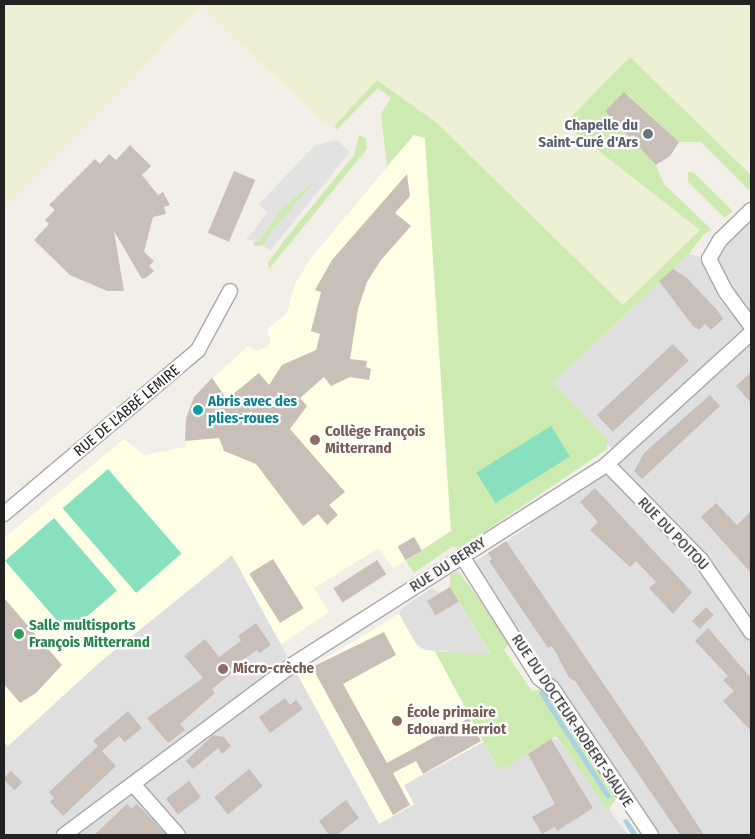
<!DOCTYPE html>
<html>
<head>
<meta charset="utf-8">
<style>
  body { margin:0 }
  #map { position:relative; width:755px; height:839px; overflow:hidden; background:#f2efe9; font-family:"Fira Sans Condensed",sans-serif }
  div>[style] { position:absolute }
  [style*='--x'] { left:calc(var(--x)*1px); top:calc(var(--y)*1px); width:calc(var(--w)*1px); rotate:calc(var(--a)*1deg) }
  .residential>* { inset:0; background:#e0dfdf }
  .education>* { inset:0; background:#ffffe5 }
  .farmland>* { inset:0; background:#eef0d5 }
  .grass>* { inset:0; background:#cdebb0 }
  .pitch>* { inset:0; background:#88e0be; transform-origin:0 0 }
  .parking>* { inset:0; background:#e2e2e2 }
  .stream>* { height:4.5px; margin:-2.25px; padding:0 2.25px; transform-origin:2.25px; border-radius:2.25px; background:#aad3df }
  .building>* { inset:0; background:#c7bfb8; transform-origin:0 0 }
  .roads { filter:drop-shadow(1px 0 #a9a9a9) drop-shadow(-1px 0 #a9a9a9) drop-shadow(0 1px #a9a9a9) drop-shadow(0 -1px #a9a9a9) }
  .minor>* { height:14px; margin:-7px; padding:0 7px; transform-origin:7px; border-radius:7px; background:#fff }
  .dots>* { width:14px; height:14px; translate:-50% -50%; box-sizing:border-box; border:2px solid #fff; border-radius:50% }
  span { translate:-50% -50%; white-space:nowrap; text-align:center; line-height:1.15; -webkit-text-stroke:4.5px #fff; paint-order:stroke }
  .worship-label { font-size:15px; color:#5b616d; font-weight:700 }
  .right { translate:-100% -50%; text-align:right }
  .culture-label { font-size:15px; color:#0d838f; font-weight:700 }
  .left { translate:0 -50%; text-align:left }
  .street-label { font-size:15px; color:#222 }
  .education-label { font-size:15px; color:#785e54; font-weight:700 }
  .leisure-label { font-size:15px; color:#27864d; font-weight:700 }
  .frame { position:absolute; inset:0; border:5px solid #222; pointer-events:none }
</style>
</head>
<body>
<div id="map">
  <div class="residential">
    <div style="clip-path:polygon(751px 210px,751px 835px,651px 835px,468px 566px,531px 525px,523px 515px,617px 455px,553px 383px,689px 254px,709px 259px)"></div>
    <div style="clip-path:polygon(232px 555px,379px 824px,404px 785px,483px 742px,499px 771px,551px 739px,558px 740px,628px 835px,4px 835px,4px 742px,8px 746px,100px 662px)"></div>
    <div style="clip-path:polygon(450px 587px,491px 656px,466px 656px,444px 650px,428px 652px,414px 642px,399px 614px,401px 609px,432px 588px,440px 593px)"></div>
  </div>
  <div class="education">
    <div style="clip-path:polygon(414px 135px,425px 138px,451px 531px,393px 568px,379px 548px,314px 588px,329px 612px,281px 644px,232px 555px,100px 662px,8px 746px,4px 742px,4px 538px,124px 439px,144px 455px,186px 447px,186px 418px,197px 393px,248px 346px,256px 351px,268px 347px,271px 341px,267px 330px,287px 313px,295px 284px,311px 258px)"></div>
    <div style="clip-path:polygon(399px 614px,419px 649px,435px 651px,483px 742px,404px 785px,414px 804px,379px 824px,298px 675px)"></div>
  </div>
  <div class="farmland">
    <div style="clip-path:polygon(4px 4px,751px 4px,751px 157px,742px 165px,630px 57px,564px 124px,700px 230px,623px 305px,437px 123px,377px 80px,335px 125px,326px 126px,203px 6px,4px 208px)"></div>
  </div>
  <div class="grass">
    <div style="clip-path:polygon(630px 57px,751px 175px,751px 192px,701px 142px,679px 142px,625px 92px,605px 111px,656px 165px,664px 184px,712px 230px,704px 234px,689px 254px,553px 383px,608px 440px,607px 449px,459px 549px,453px 546px,414px 573px,406px 561px,451px 531px,425px 138px,414px 135px,387px 166px,381px 113px,391px 98px,378px 88px,336px 130px,335px 125px,377px 80px,437px 123px,623px 305px,700px 230px,564px 124px)"></div>
    <div style="clip-path:polygon(359px 135px,366px 139px,367px 149px,269px 269px,268px 263px,283px 242px,354px 155px)"></div>
    <div style="clip-path:polygon(688px 172px,693px 172px,733px 211px,725px 218px,688px 182px)"></div>
    <div style="clip-path:polygon(321px 174px,263px 245px,255px 246px,253px 242px,259px 241px,280px 210px)"></div>
    <div style="clip-path:polygon(458px 571px,511px 642px,504px 650px,532px 691px,545px 689px,564px 714px,560px 722px,567px 733px,572px 732px,613px 786px,616px 799px,608px 811px,556px 736px,499px 771px,435px 651px,491px 655px,450px 587px,450px 575px)"></div>
  </div>
  <div class="pitch">
    <div style="left:551px;top:426px;width:36px;height:88px;rotate:58deg"></div>
    <div style="left:108px;top:469px;width:112px;height:60px;rotate:49deg"></div>
    <div style="left:54px;top:518px;width:96px;height:65px;rotate:49deg"></div>
  </div>
  <div class="parking">
    <div style="clip-path:polygon(337px 140px,350px 152px,270px 251px,263px 245px,272px 231px,318px 177px,280px 210px,259px 241px,246px 240px,267px 213px,259px 204px,315px 145px)"></div>
  </div>
  <div class="stream">
    <div style="--x:542;--y:693;--w:122;--a:57.3"></div>
    <div style="--x:626;--y:821;--w:17;--a:57"></div>
  </div>
  <div class="building">
    <div style="clip-path:polygon(624px 92px,679px 142px,670px 156px,656px 165px,605px 111px)"></div>
    <div style="clip-path:polygon(130px 145px,151px 166px,142px 175px,158px 195px,163px 192px,170px 205px,164px 207px,166px 214px,153px 217px,144px 252px,154px 261px,149px 266px,154px 271px,147px 277px,142px 279px,114px 231px,124px 291px,107px 291px,70px 275px,34px 240px,49px 224px,45px 220px,55px 210px,49px 205px,95px 159px,100px 164px,109px 154px,116px 160px)"></div>
    <div style="left:234px;top:171px;width:23px;height:67px;rotate:23deg"></div>
    <div style="clip-path:polygon(407px 174px,410px 196px,395px 213px,411px 226px,381px 260px,367px 282px,358px 309px,350px 359px,367px 361px,366px 367px,371px 369px,369px 380px,350px 377px,331px 386px,324px 377px,300px 398px,307px 406px,290px 429px,345px 492px,329px 505px,338px 515px,327px 525px,318px 514px,303px 526px,256px 464px,224px 451px,219px 438px,185px 441px,186px 418px,194px 397px,212px 378px,227px 399px,259px 373px,269px 385px,282px 365px,316px 350px,320px 334px,311px 331px,321px 292px,315px 290px,332px 260px)"></div>
    <div style="clip-path:polygon(673px 269px,687px 278px,718px 311px,723px 319px,711px 330px,705px 324px,699px 330px,693px 326px,659px 281px)"></div>
    <div style="left:673px;top:344px;width:23px;height:104px;rotate:47deg"></div>
    <div style="clip-path:polygon(751px 372px,751px 403px,736px 386px)"></div>
    <div style="clip-path:polygon(710px 395px,720px 406px,642px 479px,634px 471px,644px 453px)"></div>
    <div style="clip-path:polygon(595px 488px,692px 592px,673px 614px,649px 588px,656px 582px,636px 561px,630px 567px,590px 530px,598px 522px,580px 502px)"></div>
    <div style="clip-path:polygon(716px 503px,737px 525px,751px 511px,751px 573px,701px 517px)"></div>
    <div style="left:414px;top:537px;width:16px;height:19px;rotate:60deg"></div>
    <div style="clip-path:polygon(506px 541px,652px 755px,704px 835px,680px 835px,575px 681px,569px 678px,555px 651px,551px 646px,548px 648px,531px 623px,489px 561px,492px 559px,488px 553px)"></div>
    <div style="left:273px;top:559px;width:58px;height:28px;rotate:58deg"></div>
    <div style="left:377px;top:560px;width:17px;height:52px;rotate:57deg"></div>
    <div style="left:450px;top:587px;width:17px;height:27px;rotate:59deg"></div>
    <div style="clip-path:polygon(4px 598px,62px 665px,36px 693px,20px 703px,4px 684px)"></div>
    <div style="left:706px;top:607px;width:11px;height:20px;rotate:45deg"></div>
    <div style="clip-path:polygon(256px 623px,271px 645px,259px 653px,257px 650px,229px 669px,232px 673px,212px 689px,215px 693px,180px 724px,185px 730px,168px 743px,147px 718px,203px 678px,184px 656px,205px 639px,219px 657px,241px 641px,238px 636px)"></div>
    <div style="clip-path:polygon(708px 628px,751px 678px,751px 731px,723px 701px,734px 691px,723px 680px,728px 676px,695px 641px)"></div>
    <div style="clip-path:polygon(384px 632px,396px 655px,343px 684px,387px 763px,469px 718px,481px 741px,423px 774px,416px 761px,393px 773px,410px 805px,393px 815px,312px 667px)"></div>
    <div style="clip-path:polygon(285px 698px,290px 705px,296px 700px,303px 709px,270px 733px,259px 717px)"></div>
    <div style="clip-path:polygon(128px 711px,142px 728px,125px 742px,119px 736px,102px 751px,116px 766px,63px 816px,50px 802px,54px 798px,49px 792px,98px 746px,93px 741px)"></div>
    <div style="clip-path:polygon(213px 735px,224px 737px,231px 746px,222px 754px,218px 748px,193px 769px,186px 761px)"></div>
    <div style="clip-path:polygon(551px 739px,593px 808px,557px 831px,555px 827px,542px 834px,532px 817px,555px 804px,528px 754px)"></div>
    <div style="left:249px;top:769px;width:22px;height:45px;rotate:51deg"></div>
    <div style="left:11px;top:771px;width:16px;height:11px;rotate:45deg"></div>
    <div style="left:189px;top:781px;width:20px;height:29px;rotate:53deg"></div>
    <div style="clip-path:polygon(346px 800px,359px 818px,337px 835px,329px 835px,319px 821px)"></div>
    <div style="clip-path:polygon(127px 804px,131px 809px,137px 804px,167px 835px,94px 835px)"></div>
  </div>
  <div class="roads">
    <div class="minor">
      <div style="--x:751;--y:210;--w:43;--a:135.9"></div>
      <div style="--x:720;--y:240;--w:22;--a:120"></div>
      <div style="--x:709;--y:259;--w:37;--a:63"></div>
      <div style="--x:726;--y:292;--w:42;--a:53.7"></div>
      <div style="--x:607;--y:464;--w:134;--a:45.6"></div>
      <div style="--x:701;--y:560;--w:88;--a:55.2"></div>
      <div style="--x:4;--y:514;--w:254;--a:-40.2"></div>
      <div style="--x:198;--y:350;--w:67;--a:-61.5"></div>
      <div style="--x:462;--y:556;--w:144;--a:57.7"></div>
      <div style="--x:539;--y:678;--w:16;--a:38"></div>
      <div style="--x:552;--y:688;--w:177;--a:56"></div>
      <div style="--x:133;--y:784;--w:68;--a:48.6"></div>
      <div style="--x:64;--y:835;--w:284;--a:-36.7"></div>
      <div style="--x:292;--y:665;--w:374;--a:-32.5"></div>
      <div style="--x:607;--y:464;--w:195;--a:-42.3"></div>
    </div>
  </div>
  <div class="dots">
    <div style="left:648px;top:134px;background:#6b7280"></div>
    <div style="left:198px;top:410px;background:#0f9aa8"></div>
    <div style="left:315px;top:440px;background:#8d6e63"></div>
    <div style="left:19px;top:634px;background:#2e9e5b"></div>
    <div style="left:223px;top:669px;background:#8d6e63"></div>
    <div style="left:397px;top:721px;background:#8d6e63"></div>
  </div>
  <div class="worship-label">
    <span class="right" style="left:638px;top:134px">Chapelle du<br>Saint-Curé d'Ars</span>
  </div>
  <div class="culture-label">
    <span class="left" style="left:208px;top:410px">Abris avec des<br>plies-roues</span>
  </div>
  <div class="street-label">
    <span style="left:127px;top:411px;rotate:-40deg">RUE DE L'ABBÉ LEMIRE</span>
    <span style="left:673px;top:534px;rotate:46deg">RUE DU POITOU</span>
    <span style="left:448px;top:565px;rotate:-33deg">RUE DU BERRY</span>
    <span style="left:572px;top:721px;rotate:56deg">RUE DU DOCTEUR-ROBERT-SIAUVE</span>
  </div>
  <div class="education-label">
    <span class="left" style="left:325px;top:440px">Collège François<br>Mitterrand</span>
    <span class="left" style="left:233px;top:669px">Micro-crèche</span>
    <span class="left" style="left:407px;top:721px">École primaire<br>Edouard Herriot</span>
  </div>
  <div class="leisure-label">
    <span class="left" style="left:29px;top:634px">Salle multisports<br>François Mitterrand</span>
  </div>
  <div class="frame"></div>
</div>
</body>
</html>
